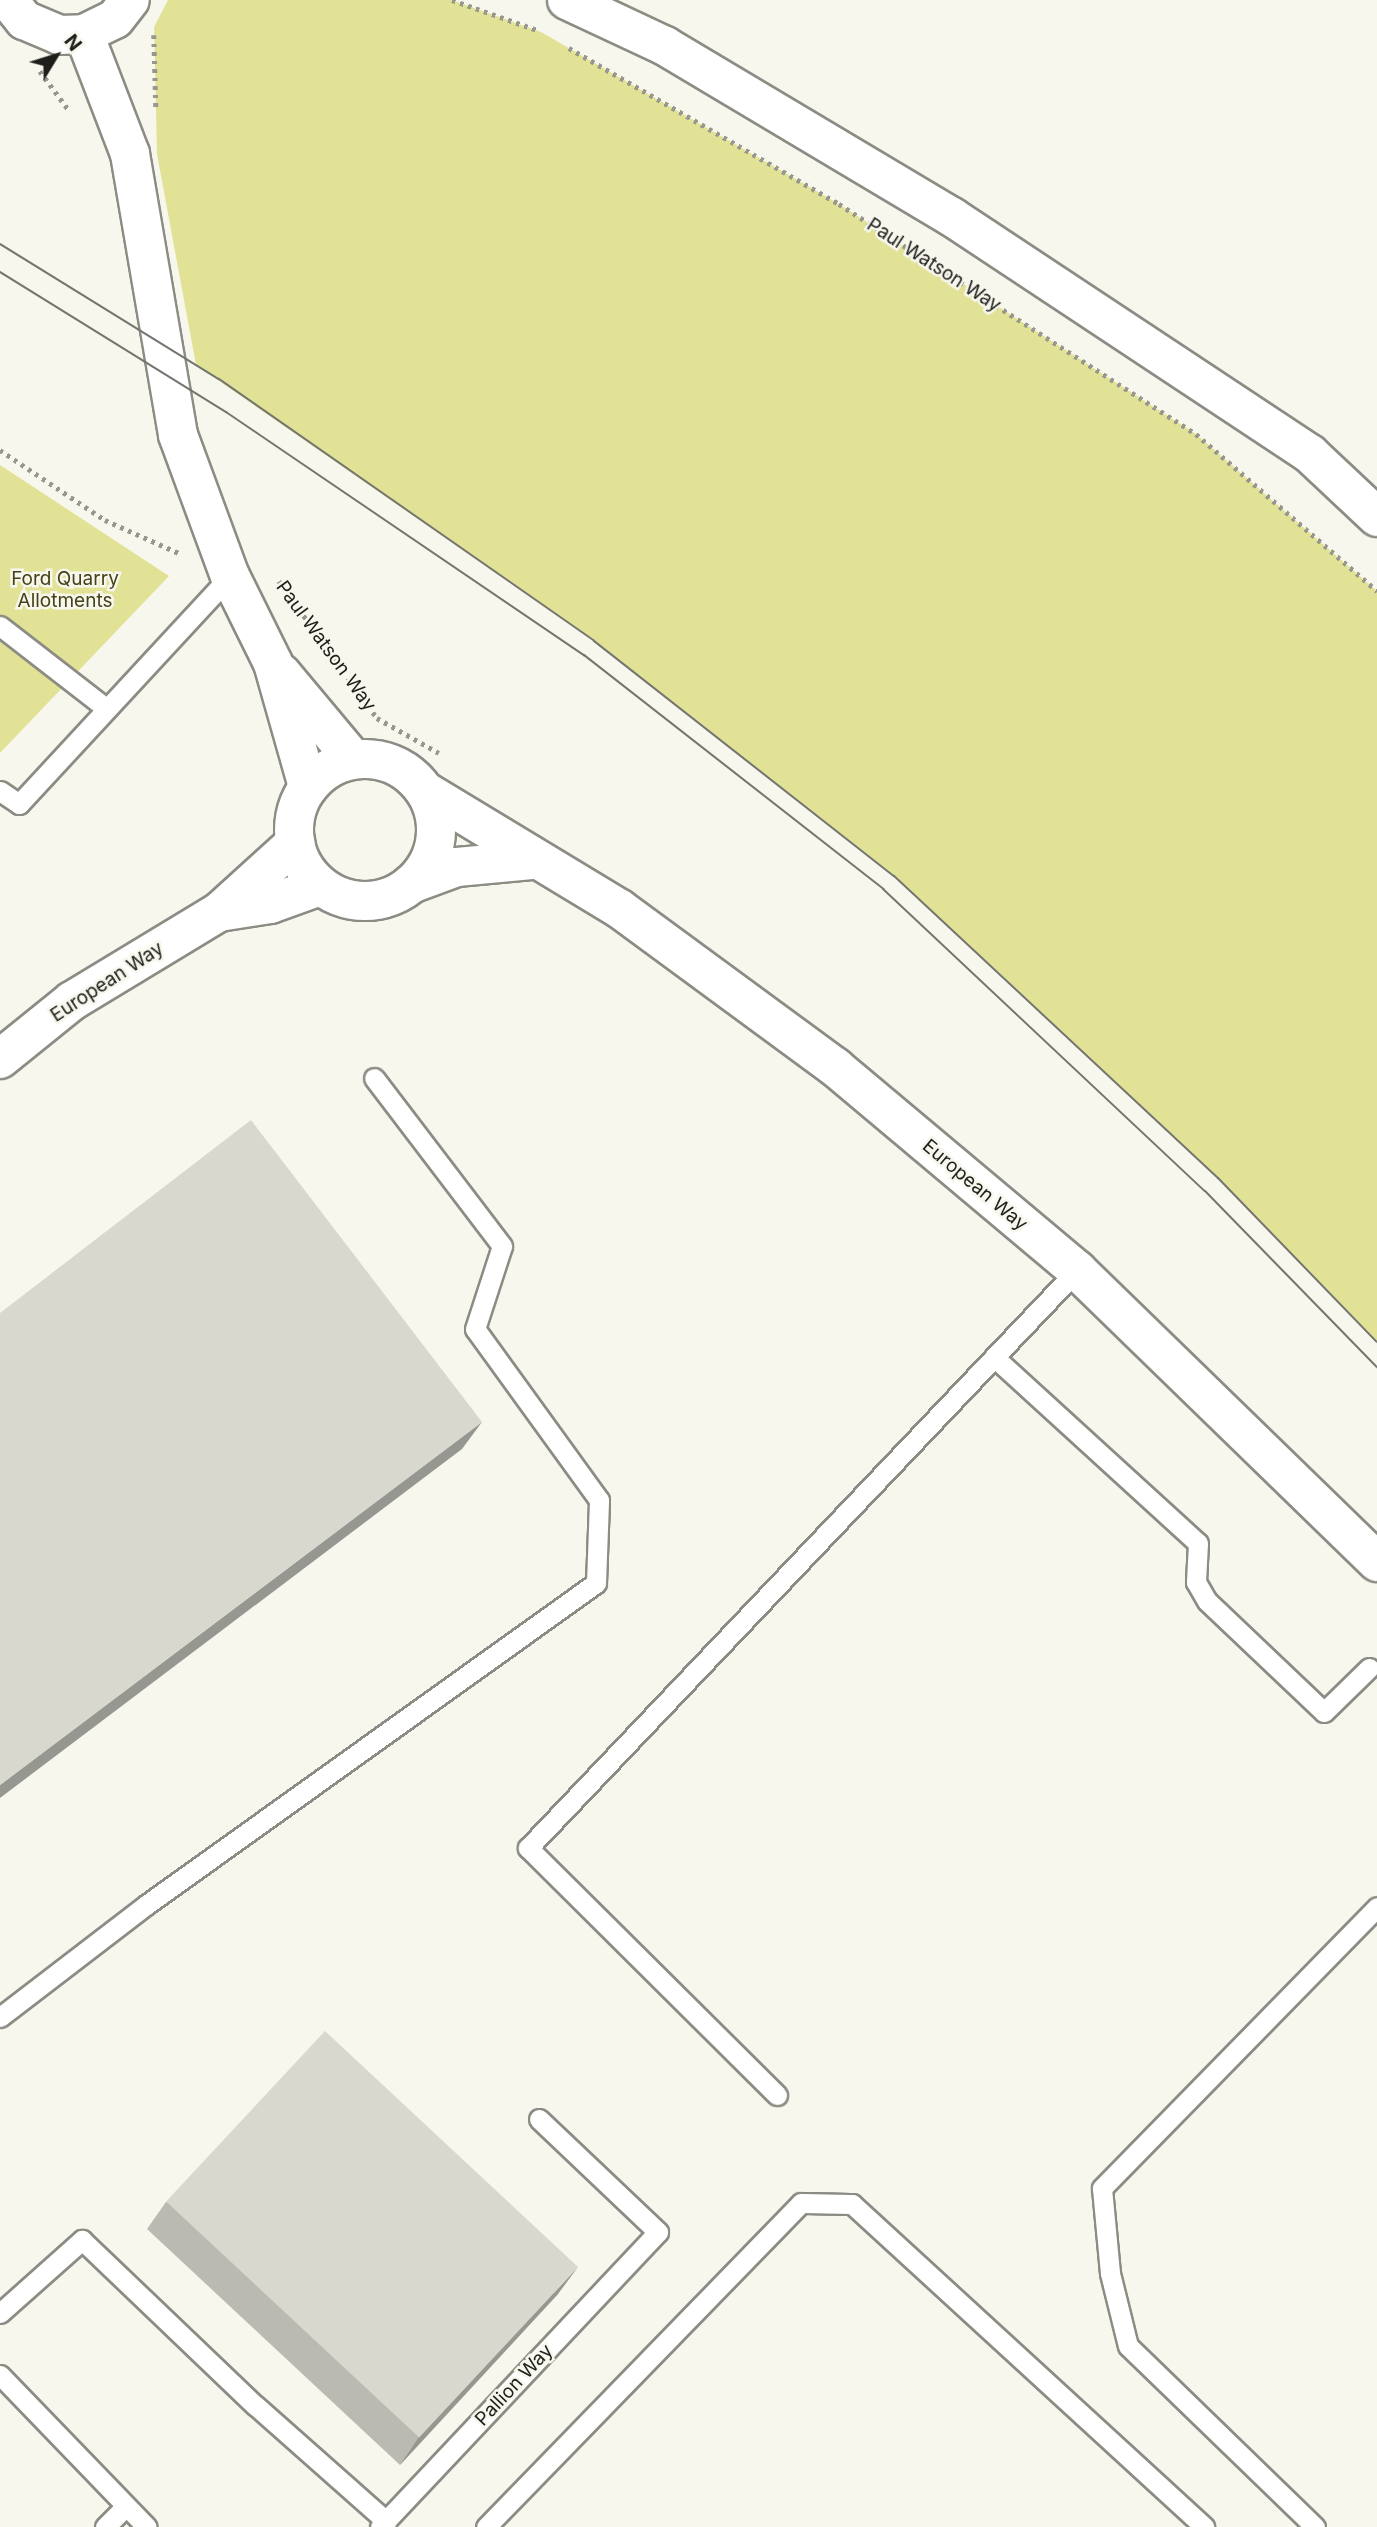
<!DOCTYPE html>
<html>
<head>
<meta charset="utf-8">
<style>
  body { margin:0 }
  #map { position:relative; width:1377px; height:2527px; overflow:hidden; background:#f7f7ee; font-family:Inter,sans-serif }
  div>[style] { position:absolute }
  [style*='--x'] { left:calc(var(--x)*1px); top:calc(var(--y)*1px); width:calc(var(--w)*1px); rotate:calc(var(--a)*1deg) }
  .green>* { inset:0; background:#e2e297 }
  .path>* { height:4.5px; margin-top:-2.25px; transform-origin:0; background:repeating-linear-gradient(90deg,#979790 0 3.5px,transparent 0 8.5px) }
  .roads { filter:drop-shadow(2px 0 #8c8c84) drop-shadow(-2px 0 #8c8c84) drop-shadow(0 2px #8c8c84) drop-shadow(0 -2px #8c8c84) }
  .service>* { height:19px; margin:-9.5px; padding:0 9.5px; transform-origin:9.5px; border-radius:9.5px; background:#fff }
  .tertiary>* { height:38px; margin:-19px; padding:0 19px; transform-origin:19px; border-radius:19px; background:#fff }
  .secondary>* { height:38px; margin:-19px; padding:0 19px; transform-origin:19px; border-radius:19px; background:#fff }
  .secondary>.ring { margin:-19px; padding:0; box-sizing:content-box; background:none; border:38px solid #fff; border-radius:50% }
  .tram>* { height:2px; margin:-1px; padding:0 1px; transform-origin:1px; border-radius:1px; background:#757570 }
  .wall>* { inset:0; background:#babab2 }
  .shaded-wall>* { inset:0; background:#979791 }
  .building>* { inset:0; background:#d8d8cf; transform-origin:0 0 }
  span { translate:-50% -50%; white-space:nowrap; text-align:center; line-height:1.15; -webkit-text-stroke:5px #f7f7ee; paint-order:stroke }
  .street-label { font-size:19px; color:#1e1e1b }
  .park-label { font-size:19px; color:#444318 }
  .north { position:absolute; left:21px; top:21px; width:70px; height:70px; -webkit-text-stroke:5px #f7f7ee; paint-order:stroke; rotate:52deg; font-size:19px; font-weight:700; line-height:28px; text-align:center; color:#1e1e1b }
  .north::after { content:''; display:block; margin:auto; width:24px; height:32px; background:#1e1e1b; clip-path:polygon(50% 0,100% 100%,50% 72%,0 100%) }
</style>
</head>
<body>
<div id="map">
  <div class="green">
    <div style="clip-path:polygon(168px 0,452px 0,541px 32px,839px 204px,1196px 434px,1377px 591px,1377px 1342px,1218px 1178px,894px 876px,594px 641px,196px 365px,157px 154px,154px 27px)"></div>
    <div style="clip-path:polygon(0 465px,169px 576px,0 753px)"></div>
  </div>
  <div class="path">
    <div style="--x:452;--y:0;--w:93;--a:19.4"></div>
    <div style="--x:154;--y:35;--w:72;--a:88.4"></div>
    <div style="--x:569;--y:48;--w:312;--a:30"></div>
    <div style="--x:839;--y:204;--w:425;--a:32.8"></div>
    <div style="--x:1196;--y:434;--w:240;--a:40.9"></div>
    <div style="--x:40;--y:71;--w:47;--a:53.6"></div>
    <div style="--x:0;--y:450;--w:126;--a:33.7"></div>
    <div style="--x:105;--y:520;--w:83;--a:24.1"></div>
    <div style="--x:279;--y:581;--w:168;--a:54.4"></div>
    <div style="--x:377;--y:718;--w:71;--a:29.4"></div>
  </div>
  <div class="roads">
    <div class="service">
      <div style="--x:0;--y:626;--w:135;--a:37.8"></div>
      <div style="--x:0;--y:791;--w:23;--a:34"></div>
      <div style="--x:19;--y:804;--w:311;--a:-47.2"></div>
      <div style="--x:994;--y:1357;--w:276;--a:42.4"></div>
      <div style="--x:1198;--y:1543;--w:39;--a:93"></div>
      <div style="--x:1196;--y:1582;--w:22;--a:60"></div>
      <div style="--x:1207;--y:1601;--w:161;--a:43.5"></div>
      <div style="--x:1324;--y:1712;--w:63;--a:-44.4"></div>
      <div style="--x:0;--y:2017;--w:184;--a:-37.5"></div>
      <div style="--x:146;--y:1905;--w:553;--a:-35.59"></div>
      <div style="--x:596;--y:1583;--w:83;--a:-87.9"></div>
      <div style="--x:599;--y:1500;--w:211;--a:-125.9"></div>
      <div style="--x:475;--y:1329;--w:87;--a:-72"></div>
      <div style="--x:502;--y:1246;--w:211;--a:-127.3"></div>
      <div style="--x:777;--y:2095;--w:351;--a:-135.2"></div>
      <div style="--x:528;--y:1848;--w:797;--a:-46.47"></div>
      <div style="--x:0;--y:2313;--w:110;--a:-41.7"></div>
      <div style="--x:82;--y:2240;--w:240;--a:43.7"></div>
      <div style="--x:256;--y:2406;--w:174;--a:41.5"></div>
      <div style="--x:0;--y:2375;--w:211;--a:46"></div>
      <div style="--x:105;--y:2527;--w:28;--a:-45"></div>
      <div style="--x:380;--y:2527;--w:405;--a:-46.7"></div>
      <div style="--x:658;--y:2232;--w:164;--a:-136.5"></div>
      <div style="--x:486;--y:2527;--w:452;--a:-45.8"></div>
      <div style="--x:801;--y:2203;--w:51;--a:1.1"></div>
      <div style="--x:852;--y:2204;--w:478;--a:42.5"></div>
      <div style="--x:1315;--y:2527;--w:260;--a:-135.9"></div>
      <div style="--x:1128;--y:2346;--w:75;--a:-103.9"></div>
      <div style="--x:1110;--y:2273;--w:85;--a:-95.4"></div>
      <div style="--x:1102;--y:2188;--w:393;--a:-45.6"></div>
    </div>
    <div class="tertiary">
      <div style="--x:425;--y:791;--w:228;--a:31.2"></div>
      <div style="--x:620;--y:909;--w:267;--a:36.3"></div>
      <div style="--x:835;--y:1067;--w:316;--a:40"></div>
      <div style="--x:1077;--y:1270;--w:419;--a:44.2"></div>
      <div style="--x:411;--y:884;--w:49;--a:-20.3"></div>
      <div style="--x:457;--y:867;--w:75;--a:-5.3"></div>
    </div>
    <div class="secondary">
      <div style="--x:8;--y:0;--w:26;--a:51"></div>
      <div style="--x:24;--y:20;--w:38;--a:23"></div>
      <div style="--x:59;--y:35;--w:25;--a:-2"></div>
      <div style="--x:84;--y:34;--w:34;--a:-26"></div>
      <div style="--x:115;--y:19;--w:24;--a:-52"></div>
      <div style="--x:567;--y:0;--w:108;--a:25.1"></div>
      <div style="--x:665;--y:46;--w:334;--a:30.8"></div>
      <div style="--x:952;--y:217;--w:429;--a:33.5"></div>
      <div style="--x:1310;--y:454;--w:92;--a:43.2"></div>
      <div style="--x:84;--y:34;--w:129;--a:69"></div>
      <div style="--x:130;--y:154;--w:285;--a:80.3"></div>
      <div style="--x:178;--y:435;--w:150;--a:69.8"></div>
      <div style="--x:230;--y:576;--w:97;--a:63.7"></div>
      <div style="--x:273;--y:663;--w:129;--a:74.2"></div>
      <div style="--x:281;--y:673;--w:112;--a:50.1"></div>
      <div class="ring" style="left:294px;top:759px;width:104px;height:104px"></div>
      <div style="--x:219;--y:912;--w:52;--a:-8.9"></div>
      <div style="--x:270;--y:904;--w:53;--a:-19.8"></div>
      <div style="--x:0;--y:1059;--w:92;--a:-38.9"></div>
      <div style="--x:72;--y:1001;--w:172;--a:-31.2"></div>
      <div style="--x:219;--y:912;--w:103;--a:-42.2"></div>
    </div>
  </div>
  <div class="tram">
    <div style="--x:0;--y:244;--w:257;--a:31.7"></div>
    <div style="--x:219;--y:379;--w:457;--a:34.9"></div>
    <div style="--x:594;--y:641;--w:381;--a:38.1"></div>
    <div style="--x:894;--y:876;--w:443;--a:43"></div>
    <div style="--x:1218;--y:1178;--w:228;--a:45.9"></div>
    <div style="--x:0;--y:272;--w:266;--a:31.8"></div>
    <div style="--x:226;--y:412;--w:433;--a:34.2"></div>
    <div style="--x:584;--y:655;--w:380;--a:38"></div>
    <div style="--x:883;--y:889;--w:441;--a:43.2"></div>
    <div style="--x:1205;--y:1191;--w:246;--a:45.7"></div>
  </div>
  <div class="wall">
    <div style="clip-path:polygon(166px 2202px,558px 2294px,400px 2465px,147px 2229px)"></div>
  </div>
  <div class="shaded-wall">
    <div style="clip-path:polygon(482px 1422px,462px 1449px,0 1798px,0 1785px)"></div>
    <div style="clip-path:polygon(578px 2267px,558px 2294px,400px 2465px,419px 2437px)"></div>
  </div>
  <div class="building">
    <div style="clip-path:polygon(251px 1120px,482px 1422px,0 1785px,0 1313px)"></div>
    <div style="left:325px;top:2031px;width:346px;height:233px;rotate:43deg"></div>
  </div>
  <div class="street-label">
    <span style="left:934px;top:265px;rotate:33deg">Paul Watson Way</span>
    <span style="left:326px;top:646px;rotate:54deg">Paul Watson Way</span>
    <span style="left:107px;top:982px;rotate:-33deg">European Way</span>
    <span style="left:975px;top:1185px;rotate:40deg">European Way</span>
    <span style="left:514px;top:2385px;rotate:-47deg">Pallion Way</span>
  </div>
  <div class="park-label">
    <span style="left:65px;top:590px">Ford Quarry<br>Allotments</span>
  </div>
  <div class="north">N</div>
</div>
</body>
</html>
